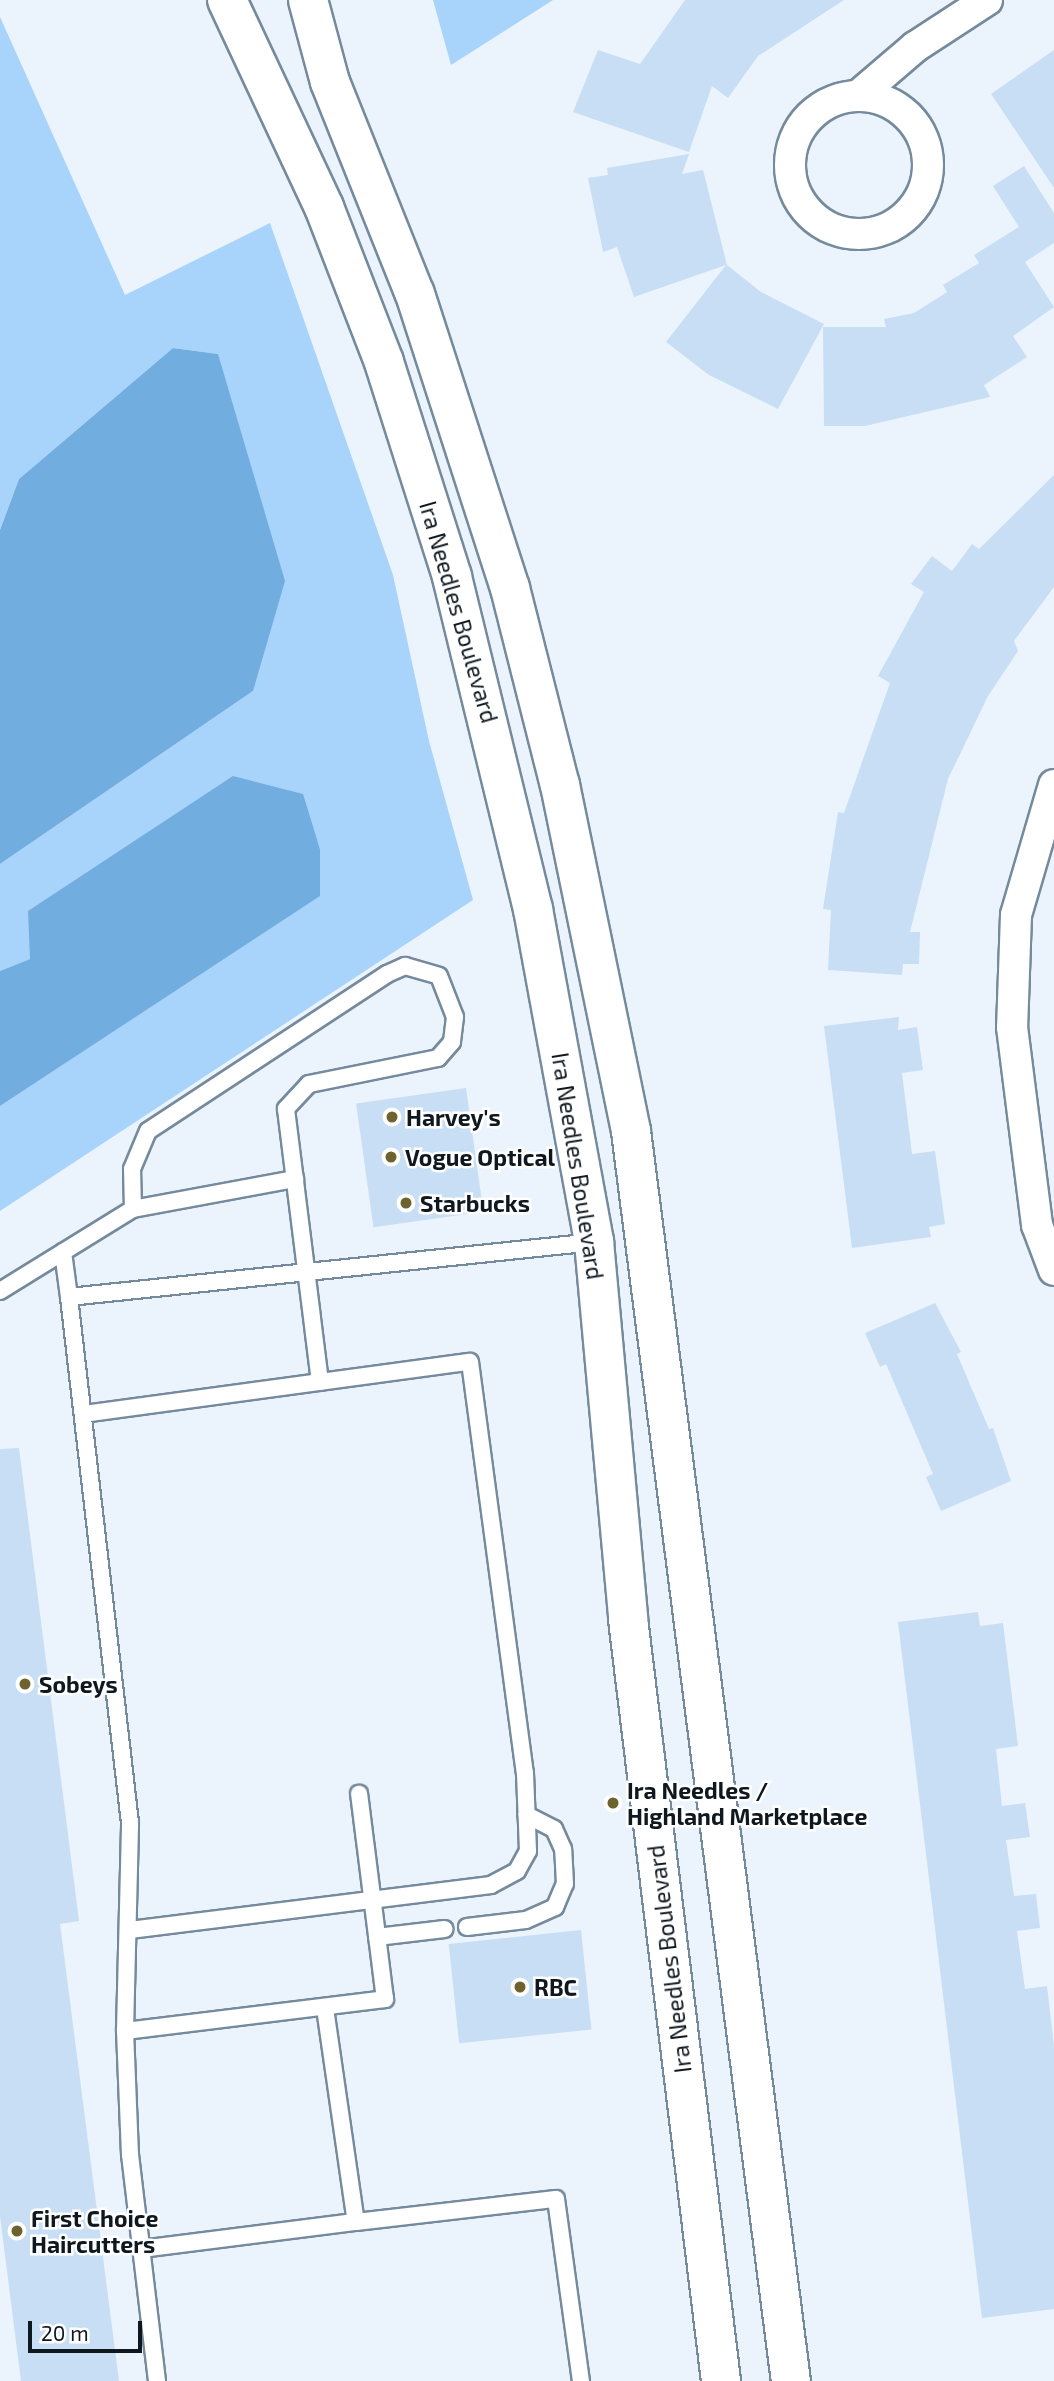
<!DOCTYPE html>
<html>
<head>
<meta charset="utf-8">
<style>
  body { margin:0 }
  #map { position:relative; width:1054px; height:2381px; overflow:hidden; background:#ebf4fd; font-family:"Exo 2",sans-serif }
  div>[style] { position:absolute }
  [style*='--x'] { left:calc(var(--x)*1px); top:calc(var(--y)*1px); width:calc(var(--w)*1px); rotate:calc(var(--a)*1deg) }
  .green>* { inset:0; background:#a8d3fb }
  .water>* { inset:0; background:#72ade0 }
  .building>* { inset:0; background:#c7def4; transform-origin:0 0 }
  .roads { filter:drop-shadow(2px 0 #758a9d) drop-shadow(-2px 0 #758a9d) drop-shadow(0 2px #758a9d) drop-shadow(0 -2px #758a9d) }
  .lane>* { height:16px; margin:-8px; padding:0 8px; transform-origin:8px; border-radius:8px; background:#fff }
  .street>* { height:30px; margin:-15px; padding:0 15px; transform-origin:15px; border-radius:15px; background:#fff }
  .street>.ring { margin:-15px; padding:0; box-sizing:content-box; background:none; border:30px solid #fff; border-radius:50% }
  .secondary>* { height:38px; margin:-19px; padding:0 19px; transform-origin:19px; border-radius:19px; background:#fff }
  .dots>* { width:19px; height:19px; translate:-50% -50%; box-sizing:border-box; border:4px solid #fff; border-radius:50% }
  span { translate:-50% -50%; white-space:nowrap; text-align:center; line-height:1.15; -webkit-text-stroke:5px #fff; paint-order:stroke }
  .street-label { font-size:23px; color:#10181f }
  .poi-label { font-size:23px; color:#10181f; font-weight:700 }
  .left { translate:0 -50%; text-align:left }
  .scale { position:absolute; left:28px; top:2321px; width:114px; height:32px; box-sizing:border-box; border:4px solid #10181f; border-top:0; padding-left:9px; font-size:21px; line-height:24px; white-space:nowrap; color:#10181f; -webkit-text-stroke:5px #fff; paint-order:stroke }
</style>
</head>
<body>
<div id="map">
  <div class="green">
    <div style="clip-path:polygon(433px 0,553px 0,451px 65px)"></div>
    <div style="clip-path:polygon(0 17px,125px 295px,270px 223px,393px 575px,429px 741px,473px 900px,0 1211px,0 1106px,319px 896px,320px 849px,302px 794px,30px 959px,0 971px,0 864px,253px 691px,218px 354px,173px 348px,19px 479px,0 530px)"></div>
  </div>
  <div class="water">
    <div style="clip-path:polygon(173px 348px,218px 354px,285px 581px,253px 691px,0 864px,0 530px,19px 479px)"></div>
    <div style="clip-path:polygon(233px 776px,303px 794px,320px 849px,320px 896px,0 1106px,0 971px,30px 959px,28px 911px)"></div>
  </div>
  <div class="building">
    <div style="clip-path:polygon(685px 0,844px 0,758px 56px,728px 98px,712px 86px,689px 152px,573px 112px,598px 50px,640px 64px)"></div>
    <div style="clip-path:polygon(1054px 50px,1054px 188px,991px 94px)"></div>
    <div style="clip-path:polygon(689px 154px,682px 174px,703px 170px,727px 265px,761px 292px,824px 324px,778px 409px,709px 375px,666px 342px,726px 265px,634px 297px,617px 247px,603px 252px,588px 178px,608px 175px,607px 168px)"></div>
    <div style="clip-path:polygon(1024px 166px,1054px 213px,1054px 243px,1025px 262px,1054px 307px,1013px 336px,1027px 357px,984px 385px,990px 397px,865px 426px,824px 426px,823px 327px,886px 327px,884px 319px,914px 313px,947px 292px,943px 285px,979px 263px,974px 255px,1019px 227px,993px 186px)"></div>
    <div style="clip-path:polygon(1054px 475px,1054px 587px,1014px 641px,1018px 651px,988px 696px,948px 779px,910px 932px,920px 932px,919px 964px,903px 964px,902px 975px,828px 970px,831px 910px,823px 909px,838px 812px,844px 813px,890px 683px,878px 676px,924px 592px,911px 584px,932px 556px,952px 571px,972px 544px,979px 549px)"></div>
    <div style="clip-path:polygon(899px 1017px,898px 1030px,917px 1027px,923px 1070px,902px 1073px,912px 1154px,935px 1151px,945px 1224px,929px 1227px,931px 1237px,852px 1248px,824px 1026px)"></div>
    <div style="left:466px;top:1088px;width:125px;height:111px;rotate:82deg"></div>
    <div style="clip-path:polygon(935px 1303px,961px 1352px,957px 1354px,989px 1429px,993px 1428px,1011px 1481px,941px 1511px,926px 1477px,933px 1474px,886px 1364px,880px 1367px,865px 1333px)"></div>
    <div style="clip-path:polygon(19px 1448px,79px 1921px,60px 1924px,119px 2381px,21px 2381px,0 2216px,0 1449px)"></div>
    <div style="clip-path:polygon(978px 1612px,980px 1626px,1003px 1623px,1018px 1746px,996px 1749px,1002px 1806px,1025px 1803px,1030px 1837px,1006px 1840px,1014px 1896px,1036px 1894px,1040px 1928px,1017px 1931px,1025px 1989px,1047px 1986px,1054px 2046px,1054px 2309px,982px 2318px,898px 1622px)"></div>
    <div style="left:581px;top:1930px;width:100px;height:133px;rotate:84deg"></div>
  </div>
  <div class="roads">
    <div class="lane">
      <div style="--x:133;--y:1209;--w:40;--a:-91.4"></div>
      <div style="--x:132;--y:1169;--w:41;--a:-67.2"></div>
      <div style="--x:148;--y:1131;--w:286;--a:-33.3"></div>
      <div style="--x:387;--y:974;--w:20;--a:-24"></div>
      <div style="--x:405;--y:966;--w:35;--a:16"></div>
      <div style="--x:439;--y:976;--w:44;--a:68.7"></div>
      <div style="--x:455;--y:1017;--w:25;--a:97"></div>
      <div style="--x:452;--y:1042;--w:21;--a:131"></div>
      <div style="--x:438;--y:1058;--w:132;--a:168.6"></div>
      <div style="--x:309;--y:1084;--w:34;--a:133"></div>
      <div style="--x:286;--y:1109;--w:275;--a:82.9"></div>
      <div style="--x:63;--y:1252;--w:45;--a:82.4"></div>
      <div style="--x:0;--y:1291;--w:156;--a:-31.7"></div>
      <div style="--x:133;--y:1209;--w:165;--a:-10.5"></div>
      <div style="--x:83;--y:1414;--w:390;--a:-7.7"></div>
      <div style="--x:470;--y:1362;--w:415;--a:82.4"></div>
      <div style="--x:525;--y:1773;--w:78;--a:87.8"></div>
      <div style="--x:528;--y:1851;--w:23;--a:119"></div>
      <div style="--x:517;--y:1871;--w:30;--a:152"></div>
      <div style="--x:491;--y:1885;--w:366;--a:172.9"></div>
      <div style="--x:467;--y:1927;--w:59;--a:-6.8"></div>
      <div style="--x:526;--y:1920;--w:32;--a:-24"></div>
      <div style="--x:555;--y:1907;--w:25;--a:-67"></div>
      <div style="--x:565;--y:1884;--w:35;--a:-93"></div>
      <div style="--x:563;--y:1849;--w:22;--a:-114"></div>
      <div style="--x:554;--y:1829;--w:31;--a:-153"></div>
      <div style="--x:377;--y:1937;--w:68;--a:-6.7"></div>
      <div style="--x:325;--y:2008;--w:216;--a:81.8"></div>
      <div style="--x:356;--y:2222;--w:201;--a:-6.6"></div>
      <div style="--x:556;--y:2199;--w:184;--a:82.2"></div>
      <div style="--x:125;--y:2031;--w:262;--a:-7"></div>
      <div style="--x:385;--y:1999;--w:207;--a:-97.2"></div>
      <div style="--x:141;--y:2249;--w:217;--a:-7.2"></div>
      <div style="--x:157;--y:2381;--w:228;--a:-96.8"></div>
      <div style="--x:130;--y:2155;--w:124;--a:-92.3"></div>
      <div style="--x:125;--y:2031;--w:208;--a:-88.6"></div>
      <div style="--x:130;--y:1823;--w:530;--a:-96.62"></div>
      <div style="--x:69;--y:1297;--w:528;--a:-5.98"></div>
    </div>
    <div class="street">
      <div style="--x:859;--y:95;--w:74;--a:-40.6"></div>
      <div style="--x:915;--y:47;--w:86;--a:-33.1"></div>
      <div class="ring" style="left:790px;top:96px;width:108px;height:108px"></div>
      <div style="--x:1054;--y:785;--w:135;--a:106.3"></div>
      <div style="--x:1016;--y:915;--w:112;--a:92"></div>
      <div style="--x:1012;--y:1027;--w:200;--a:82.8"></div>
      <div style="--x:1037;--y:1225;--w:48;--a:69.3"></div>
    </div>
    <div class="secondary">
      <div style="--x:227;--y:0;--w:229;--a:64.9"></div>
      <div style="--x:324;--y:207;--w:166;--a:68.8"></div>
      <div style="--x:384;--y:362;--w:225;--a:72.4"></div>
      <div style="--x:452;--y:577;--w:342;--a:76.3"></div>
      <div style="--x:533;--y:909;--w:339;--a:79.6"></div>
      <div style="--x:594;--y:1242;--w:379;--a:84.8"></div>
      <div style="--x:628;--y:1619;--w:768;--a:83.04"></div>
      <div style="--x:308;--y:0;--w:85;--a:75"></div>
      <div style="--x:330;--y:82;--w:228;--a:68.2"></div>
      <div style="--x:415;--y:294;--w:309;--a:72.1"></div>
      <div style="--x:510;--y:588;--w:203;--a:75.8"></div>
      <div style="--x:560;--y:785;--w:353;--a:78.4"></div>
      <div style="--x:631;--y:1131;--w:1260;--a:82.71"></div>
    </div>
  </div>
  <div class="dots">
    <div style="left:392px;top:1117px;background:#6e622f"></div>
    <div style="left:391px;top:1157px;background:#6e622f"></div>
    <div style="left:406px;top:1203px;background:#6e622f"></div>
    <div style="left:25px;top:1684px;background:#6e622f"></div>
    <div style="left:613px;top:1803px;background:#6e622f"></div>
    <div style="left:520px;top:1987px;background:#6e622f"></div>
    <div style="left:17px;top:2231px;background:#6e622f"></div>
  </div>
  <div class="street-label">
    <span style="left:459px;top:612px;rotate:74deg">Ira Needles Boulevard</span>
    <span style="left:578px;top:1166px;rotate:81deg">Ira Needles Boulevard</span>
    <span style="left:669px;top:1959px;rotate:-97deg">Ira Needles Boulevard</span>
  </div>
  <div class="poi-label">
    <span class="left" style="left:406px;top:1117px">Harvey's</span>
    <span class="left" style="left:405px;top:1157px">Vogue Optical</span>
    <span class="left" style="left:420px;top:1203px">Starbucks</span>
    <span class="left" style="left:39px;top:1684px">Sobeys</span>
    <span class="left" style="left:627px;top:1803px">Ira Needles /<br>Highland Marketplace</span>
    <span class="left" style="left:534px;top:1987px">RBC</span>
    <span class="left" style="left:31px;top:2231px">First Choice<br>Haircutters</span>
  </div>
  <div class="scale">20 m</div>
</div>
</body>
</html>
